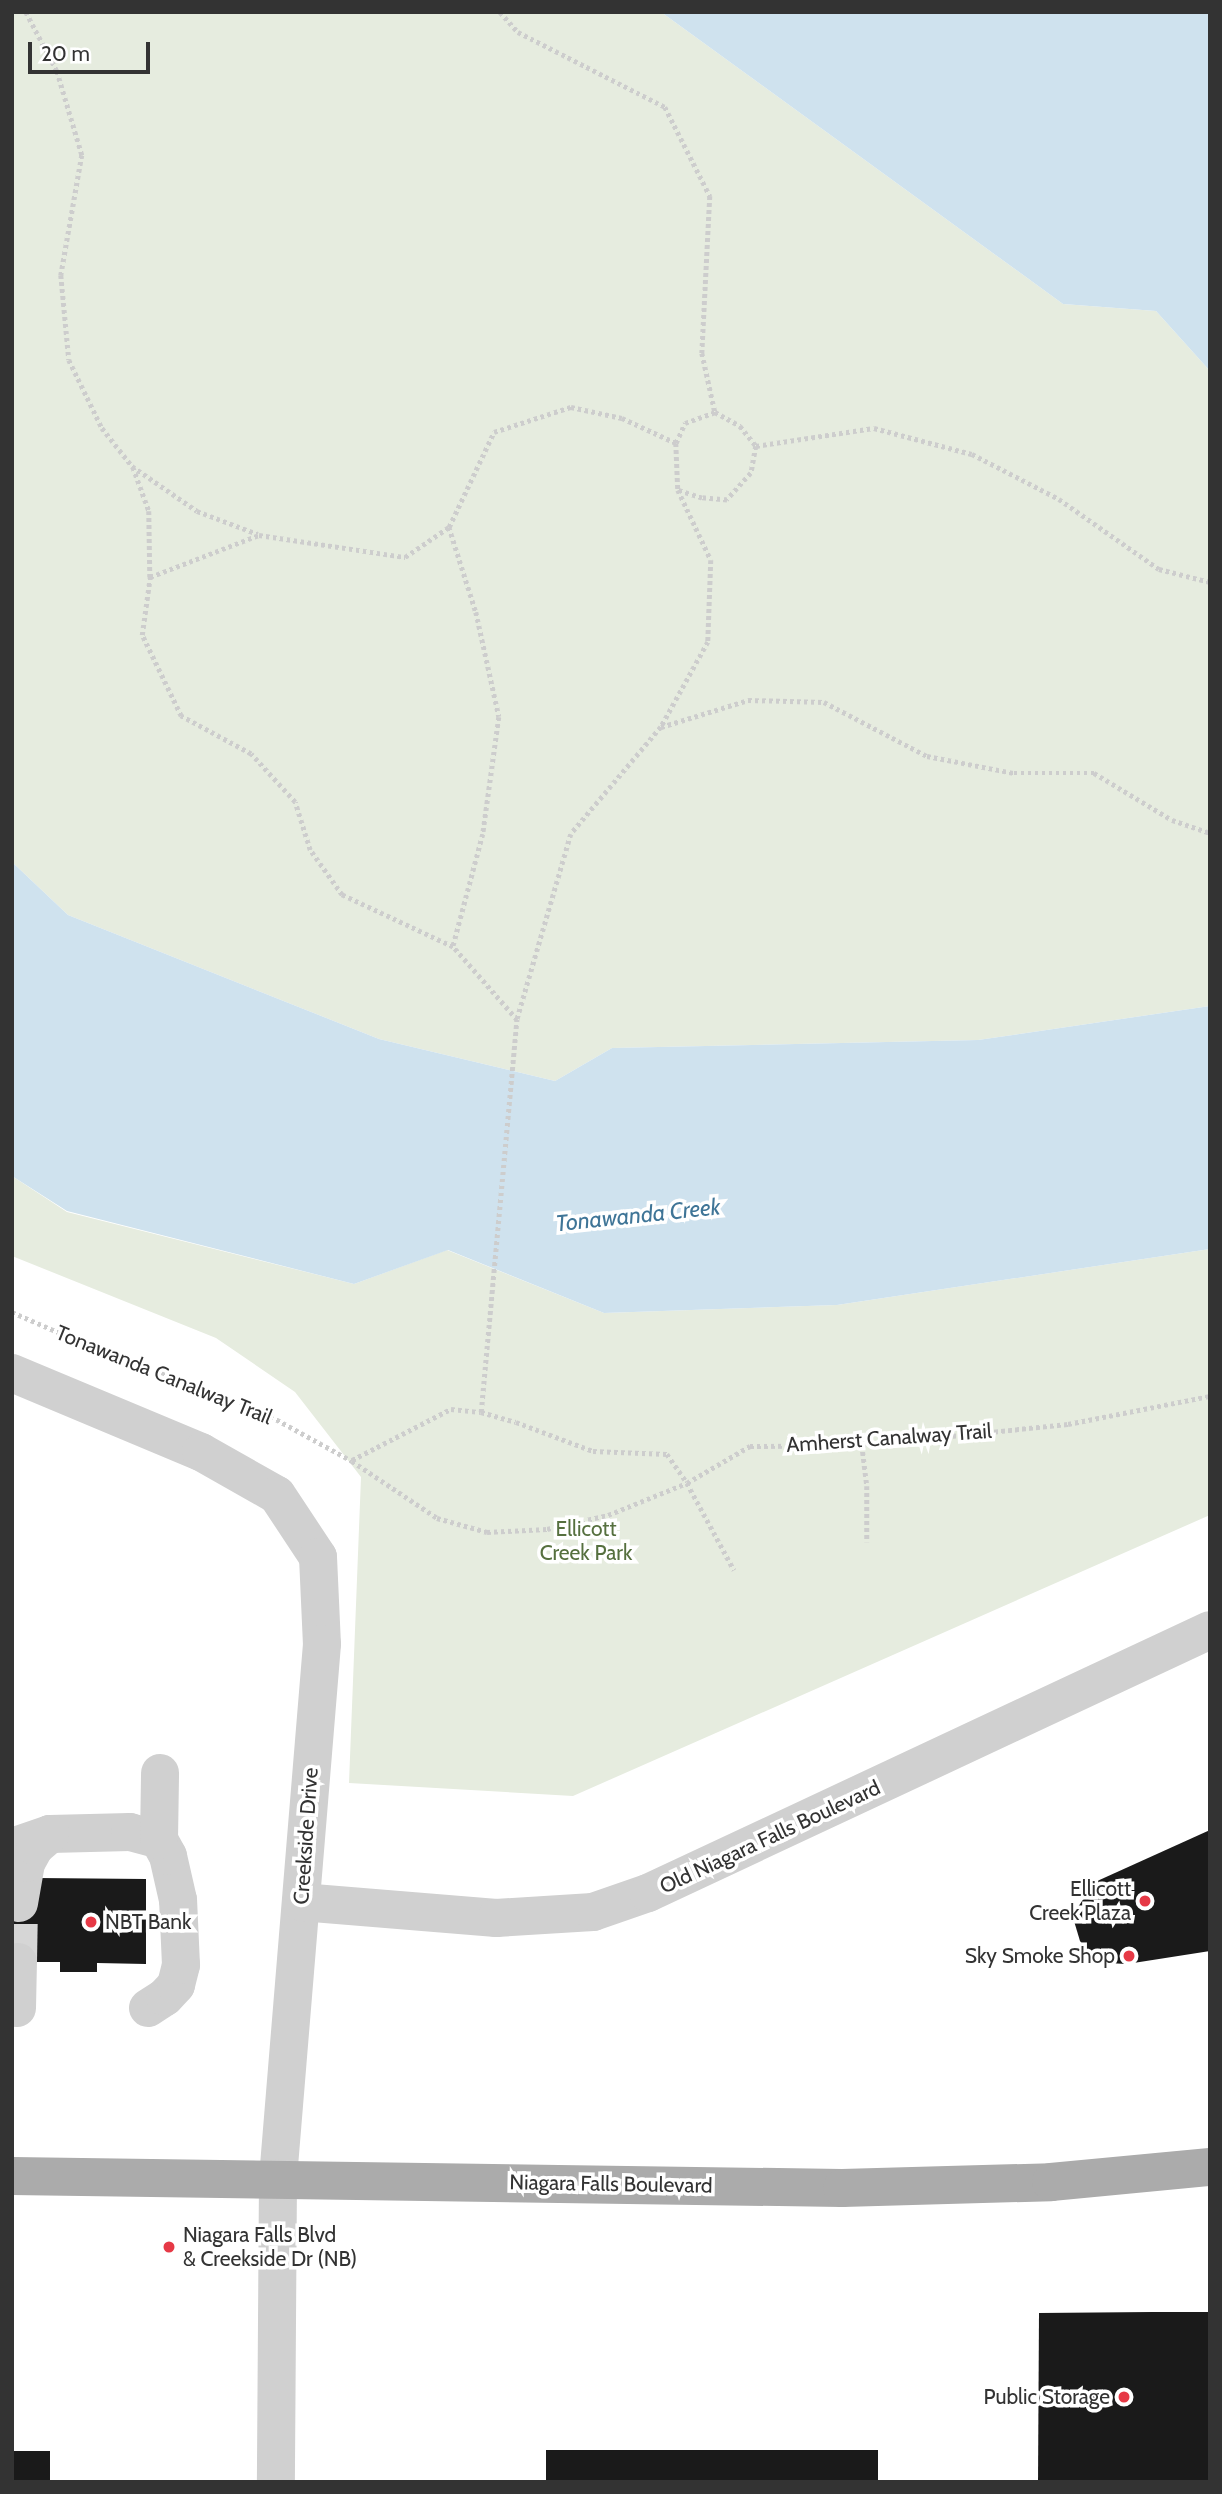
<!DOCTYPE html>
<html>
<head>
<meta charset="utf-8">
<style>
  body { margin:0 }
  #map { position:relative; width:1222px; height:2494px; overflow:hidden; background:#fff; font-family:Cabin,sans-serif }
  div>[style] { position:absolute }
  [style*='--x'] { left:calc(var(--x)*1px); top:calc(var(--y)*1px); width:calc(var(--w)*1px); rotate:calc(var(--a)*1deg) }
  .green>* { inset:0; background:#e6ecdf }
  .water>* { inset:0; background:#cfe2ee }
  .building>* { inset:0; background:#1a1a1a; transform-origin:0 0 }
  .minor-tunnel>* { height:38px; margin-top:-19px; transform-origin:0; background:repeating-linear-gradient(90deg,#d6d6d6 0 38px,transparent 0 57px) }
  .path>* { height:4.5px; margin-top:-2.25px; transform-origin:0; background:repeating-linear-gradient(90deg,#cdcdcd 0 3.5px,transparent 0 7px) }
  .minor>* { height:38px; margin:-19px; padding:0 19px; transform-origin:19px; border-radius:19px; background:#d0d0d0 }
  .major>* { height:38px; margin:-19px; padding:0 19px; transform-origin:19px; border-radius:19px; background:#ababab }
  .dots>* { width:19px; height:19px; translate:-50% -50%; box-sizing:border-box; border:4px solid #fff; border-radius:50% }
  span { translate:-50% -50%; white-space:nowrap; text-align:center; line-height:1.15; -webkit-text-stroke:7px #fff; paint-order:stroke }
  .street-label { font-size:21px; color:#333 }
  .park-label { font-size:21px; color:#56703f }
  .poi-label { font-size:21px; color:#333 }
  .right { translate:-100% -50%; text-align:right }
  .left { translate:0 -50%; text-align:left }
  .water-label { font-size:23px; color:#3f7597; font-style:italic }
  .frame { position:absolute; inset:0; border:14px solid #333; pointer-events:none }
  .scale { position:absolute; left:28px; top:42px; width:122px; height:32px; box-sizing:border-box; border:4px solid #333; border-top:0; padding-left:9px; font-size:21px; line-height:24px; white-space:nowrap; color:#333; -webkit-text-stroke:5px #fff; paint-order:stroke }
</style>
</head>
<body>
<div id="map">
  <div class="green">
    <div style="clip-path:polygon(12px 12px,661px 12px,1063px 304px,1156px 311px,1210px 371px,1210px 1006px,978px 1040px,612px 1048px,555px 1081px,379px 1039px,68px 915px,12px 862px)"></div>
    <div style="clip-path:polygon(12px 1176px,67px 1212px,354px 1284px,447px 1250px,604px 1313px,837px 1305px,1210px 1249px,1210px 1515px,573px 1796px,349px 1783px,361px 1477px,295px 1392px,216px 1338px,12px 1256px)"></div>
  </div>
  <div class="water">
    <div style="clip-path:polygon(661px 12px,1210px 12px,1210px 371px,1156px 311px,1063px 304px)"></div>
    <div style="clip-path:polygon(12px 862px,68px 915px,379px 1039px,555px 1081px,612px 1048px,978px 1040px,1210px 1006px,1210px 1249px,837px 1305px,604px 1313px,448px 1250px,354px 1284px,67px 1211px,12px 1176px)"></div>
  </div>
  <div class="building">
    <div style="clip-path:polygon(1210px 1830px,1210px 1951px,1127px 1964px,1107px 1963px,1090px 1954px,1080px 1941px,1074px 1921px,1078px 1907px,1095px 1882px)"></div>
    <div style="clip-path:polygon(37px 1878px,146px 1879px,146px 1964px,97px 1963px,97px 1972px,60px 1972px,60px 1962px,12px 1962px,12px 1903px)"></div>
    <div style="clip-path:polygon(1152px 2312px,1210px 2312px,1210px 2482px,1038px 2482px,1039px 2313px)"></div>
    <div style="left:546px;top:2450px;width:332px;height:32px"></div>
    <div style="left:12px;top:2451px;width:38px;height:31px"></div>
  </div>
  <div class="minor-tunnel">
    <div style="--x:18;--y:1962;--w:59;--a:-89"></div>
  </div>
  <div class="path">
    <div style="--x:26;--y:12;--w:67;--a:62.3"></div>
    <div style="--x:57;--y:71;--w:88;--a:73.4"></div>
    <div style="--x:82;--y:155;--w:122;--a:99.9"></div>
    <div style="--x:61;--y:275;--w:85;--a:84.6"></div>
    <div style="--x:69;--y:360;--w:76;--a:64.1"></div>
    <div style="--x:102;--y:428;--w:48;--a:51.7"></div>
    <div style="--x:132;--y:466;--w:79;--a:34.7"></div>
    <div style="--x:197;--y:511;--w:65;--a:20.7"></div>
    <div style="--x:500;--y:12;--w:27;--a:48"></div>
    <div style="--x:518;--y:32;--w:165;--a:27"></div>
    <div style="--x:665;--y:107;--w:100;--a:63.2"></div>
    <div style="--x:710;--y:196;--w:157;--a:92.9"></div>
    <div style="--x:702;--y:353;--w:60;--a:77.6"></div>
    <div style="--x:571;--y:407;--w:52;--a:12.2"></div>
    <div style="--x:622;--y:418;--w:60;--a:24.8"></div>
    <div style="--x:676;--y:443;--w:47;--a:87.6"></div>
    <div style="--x:678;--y:490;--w:77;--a:64.8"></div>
    <div style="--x:711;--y:560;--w:82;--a:92.1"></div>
    <div style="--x:708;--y:642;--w:97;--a:118.9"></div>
    <div style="--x:661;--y:727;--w:140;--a:130.1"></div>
    <div style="--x:571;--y:834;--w:194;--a:106.2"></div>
    <div style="--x:517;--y:1020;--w:97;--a:-131.2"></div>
    <div style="--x:453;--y:947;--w:123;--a:-154.9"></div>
    <div style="--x:342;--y:895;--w:55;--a:-125.4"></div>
    <div style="--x:310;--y:850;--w:50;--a:-107.4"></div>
    <div style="--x:295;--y:802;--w:65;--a:-132.5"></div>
    <div style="--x:251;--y:754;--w:80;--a:-151.5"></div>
    <div style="--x:181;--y:716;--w:90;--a:-115.7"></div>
    <div style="--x:142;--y:635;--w:59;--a:-82.1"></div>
    <div style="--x:150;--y:577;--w:117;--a:-21.1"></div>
    <div style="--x:259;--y:535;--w:148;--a:8.6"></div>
    <div style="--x:405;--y:557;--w:53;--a:-34.3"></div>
    <div style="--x:449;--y:527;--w:105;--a:-64.7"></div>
    <div style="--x:494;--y:432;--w:81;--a:-18"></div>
    <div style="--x:676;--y:443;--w:22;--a:-66"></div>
    <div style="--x:685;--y:423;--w:32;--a:-20"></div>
    <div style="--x:715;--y:412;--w:29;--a:29"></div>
    <div style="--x:740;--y:426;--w:26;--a:51"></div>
    <div style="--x:756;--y:446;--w:27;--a:100"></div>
    <div style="--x:751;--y:473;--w:36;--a:132"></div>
    <div style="--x:727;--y:500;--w:25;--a:-175"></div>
    <div style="--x:702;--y:498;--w:25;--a:-162"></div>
    <div style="--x:756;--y:446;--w:119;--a:-8.7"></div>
    <div style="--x:874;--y:428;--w:101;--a:14.9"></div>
    <div style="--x:972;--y:454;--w:98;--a:27.3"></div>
    <div style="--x:1059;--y:499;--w:122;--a:35"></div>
    <div style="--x:1159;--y:569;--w:53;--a:14.3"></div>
    <div style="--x:133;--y:467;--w:47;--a:70"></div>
    <div style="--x:149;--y:511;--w:66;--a:89.1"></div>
    <div style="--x:449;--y:527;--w:89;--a:72.4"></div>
    <div style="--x:476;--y:612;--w:107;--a:77.6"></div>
    <div style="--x:499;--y:717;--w:118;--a:97.8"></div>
    <div style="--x:483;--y:834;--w:117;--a:104.9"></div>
    <div style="--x:661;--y:727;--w:91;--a:-17.2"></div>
    <div style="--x:748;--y:700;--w:76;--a:1.5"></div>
    <div style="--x:824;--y:702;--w:116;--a:27.7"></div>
    <div style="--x:927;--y:756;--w:89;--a:11.1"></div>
    <div style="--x:1014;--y:773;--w:80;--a:0"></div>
    <div style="--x:1094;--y:773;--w:91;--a:31.1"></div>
    <div style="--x:1172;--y:820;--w:40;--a:18.9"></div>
    <div style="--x:12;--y:1312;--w:77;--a:23.6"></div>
    <div style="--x:83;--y:1343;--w:180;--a:20.4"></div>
    <div style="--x:252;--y:1406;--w:114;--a:28.8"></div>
    <div style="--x:352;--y:1461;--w:102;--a:33.8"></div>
    <div style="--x:437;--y:1518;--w:52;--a:15.6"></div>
    <div style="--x:487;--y:1532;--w:60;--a:-2.9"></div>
    <div style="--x:547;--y:1529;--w:63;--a:-12.9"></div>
    <div style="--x:608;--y:1515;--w:85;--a:-22.1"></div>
    <div style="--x:687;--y:1483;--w:73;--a:-30.4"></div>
    <div style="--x:750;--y:1446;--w:112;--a:-0.5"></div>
    <div style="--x:862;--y:1445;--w:207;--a:-5.8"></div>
    <div style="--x:1068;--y:1424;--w:145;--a:-11.2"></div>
    <div style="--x:481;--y:1412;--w:394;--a:-84.8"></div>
    <div style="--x:862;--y:1445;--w:41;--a:83"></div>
    <div style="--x:867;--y:1486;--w:56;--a:90"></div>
    <div style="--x:352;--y:1460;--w:111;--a:-27.3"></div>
    <div style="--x:451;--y:1409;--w:30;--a:6"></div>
    <div style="--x:481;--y:1412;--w:36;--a:16"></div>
    <div style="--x:516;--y:1422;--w:82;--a:20.6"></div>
    <div style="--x:593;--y:1451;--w:74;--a:2.3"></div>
    <div style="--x:667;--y:1454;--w:35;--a:55"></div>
    <div style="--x:687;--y:1483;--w:99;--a:61.6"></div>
  </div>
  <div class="minor">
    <div style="--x:12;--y:1373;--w:205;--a:22.7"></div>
    <div style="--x:201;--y:1452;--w:87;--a:29.5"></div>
    <div style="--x:277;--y:1495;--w:74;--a:56.5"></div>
    <div style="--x:318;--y:1557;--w:87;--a:87.4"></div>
    <div style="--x:322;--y:1644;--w:536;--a:94.71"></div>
    <div style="--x:278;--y:2178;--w:304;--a:90.4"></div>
    <div style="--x:12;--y:1847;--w:40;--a:-18.9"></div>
    <div style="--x:50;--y:1834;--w:80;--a:-1.4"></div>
    <div style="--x:130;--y:1832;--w:30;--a:15"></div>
    <div style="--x:301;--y:1902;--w:196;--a:4.7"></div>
    <div style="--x:496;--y:1918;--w:97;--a:-3.5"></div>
    <div style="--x:593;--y:1912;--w:58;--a:-19.1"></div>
    <div style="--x:648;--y:1893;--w:620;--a:-25.08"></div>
    <div style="--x:19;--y:1903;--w:41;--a:-80.1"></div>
    <div style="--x:26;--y:1863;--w:18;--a:-61"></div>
    <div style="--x:35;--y:1847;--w:20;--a:-41"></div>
    <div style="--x:17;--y:2008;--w:46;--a:-88.8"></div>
    <div style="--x:148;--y:2008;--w:20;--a:-33"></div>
    <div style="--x:165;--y:1997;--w:16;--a:-47"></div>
    <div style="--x:176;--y:1985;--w:21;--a:-76"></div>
    <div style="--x:181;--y:1965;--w:65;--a:-92.6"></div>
    <div style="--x:178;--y:1900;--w:45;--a:-102.8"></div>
    <div style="--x:168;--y:1856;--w:18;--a:-119"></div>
    <div style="--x:159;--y:1840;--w:67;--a:-89.1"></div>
  </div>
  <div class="major">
    <div style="--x:12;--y:2176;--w:830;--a:0.83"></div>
    <div style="--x:842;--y:2188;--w:209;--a:-1.6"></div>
    <div style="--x:1051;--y:2182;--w:160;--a:-5.4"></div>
  </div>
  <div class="dots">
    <div style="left:1145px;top:1901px;background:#e63946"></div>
    <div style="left:91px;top:1922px;background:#e63946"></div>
    <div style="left:1129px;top:1956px;background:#e63946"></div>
    <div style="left:169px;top:2247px;background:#e63946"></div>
    <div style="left:1124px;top:2397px;background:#e63946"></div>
  </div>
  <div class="street-label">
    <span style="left:164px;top:1375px;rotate:22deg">Tonawanda Canalway Trail</span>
    <span style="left:889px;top:1438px;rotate:-4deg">Amherst Canalway Trail</span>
    <span style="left:306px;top:1836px;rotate:-86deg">Creekside Drive</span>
    <span style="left:770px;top:1837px;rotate:-25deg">Old Niagara Falls Boulevard</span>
    <span style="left:611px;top:2184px;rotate:1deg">Niagara Falls Boulevard</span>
  </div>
  <div class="park-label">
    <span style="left:586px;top:1541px">Ellicott<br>Creek Park</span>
  </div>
  <div class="poi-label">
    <span class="right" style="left:1131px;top:1901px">Ellicott<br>Creek Plaza</span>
    <span class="left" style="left:105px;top:1922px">NBT Bank</span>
    <span class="right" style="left:1115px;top:1956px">Sky Smoke Shop</span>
    <span class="left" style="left:183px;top:2247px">Niagara Falls Blvd<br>&amp; Creekside Dr (NB)</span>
    <span class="right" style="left:1110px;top:2397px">Public Storage</span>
  </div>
  <div class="water-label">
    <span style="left:638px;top:1215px;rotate:-6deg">Tonawanda Creek</span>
  </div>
  <div class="frame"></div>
  <div class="scale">20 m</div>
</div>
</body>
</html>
